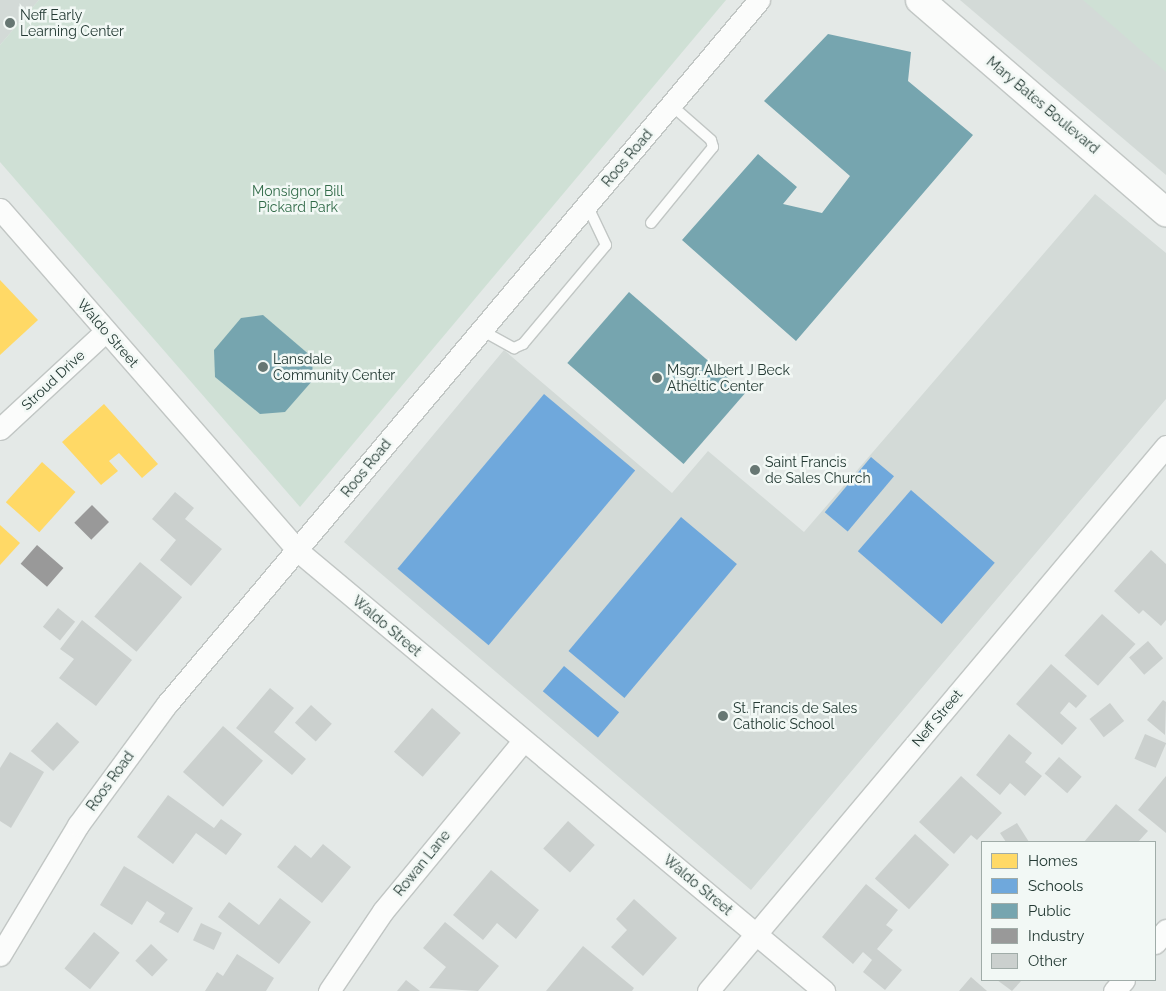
<!DOCTYPE html>
<html>
<head>
<meta charset="utf-8">
<style>
  body { margin:0 }
  #map { position:relative; width:1166px; height:991px; overflow:hidden; background:#e4e9e7; font-family:Raleway,sans-serif }
  div>[style] { position:absolute }
  [style*='--x'] { left:calc(var(--x)*1px); top:calc(var(--y)*1px); width:calc(var(--w)*1px); rotate:calc(var(--a)*1deg) }
  .built>* { inset:0; background:#d3dad7 }
  .green>* { inset:0; background:#cfe0d5 }
  .homes>* { inset:0; background:#ffd966; transform-origin:0 0 }
  .schools>* { inset:0; background:#6fa8dc; transform-origin:0 0 }
  .public>* { inset:0; background:#76a5af; transform-origin:0 0 }
  .industry>* { inset:0; background:#999; transform-origin:0 0 }
  .building>* { inset:0; background:#cbd0ce; transform-origin:0 0 }
  .roads { filter:drop-shadow(1px 0 #c1c6c4) drop-shadow(-1px 0 #c1c6c4) drop-shadow(0 1px #c1c6c4) drop-shadow(0 -1px #c1c6c4) }
  .lane>* { height:10px; margin:-5px; padding:0 5px; transform-origin:5px; border-radius:5px; background:#fbfcfb }
  .street>* { height:21px; margin:-10.5px; padding:0 10.5px; transform-origin:10.5px; border-radius:10.5px; background:#fbfcfb }
  .secondary>* { height:28px; margin:-14px; padding:0 14px; transform-origin:14px; border-radius:14px; background:#fbfcfb }
  .dots>* { width:14px; height:14px; translate:-50% -50%; box-sizing:border-box; border:2px solid #f2f8f5; border-radius:50% }
  span { translate:-50% -50%; white-space:nowrap; text-align:center; line-height:1.15; -webkit-text-stroke:5px #f2f8f5; paint-order:stroke }
  .poi-label { font-size:14px; color:#243a34 }
  .left { translate:0 -50%; text-align:left }
  .street-label { font-size:14px; color:#243a34 }
  .park-label { font-size:14px; color:#336c4a }
  .legend { position:absolute; left:981px; top:841px; width:175px; height:140px; box-sizing:border-box; background:#f2f8f5; border:1px solid #a0aca8; margin:0; padding:6px 9px; list-style:none; font-size:15px; color:#243a34 }
  .legend li { display:flex; align-items:center; gap:10px; height:25px }
  .legend b { width:25px; border:1px solid #a0aca8 }
</style>
</head>
<body>
<div id="map">
  <div class="built">
    <div style="clip-path:polygon(0 0,39px 0,0 45px)"></div>
    <div style="clip-path:polygon(960px 0,1166px 0,1166px 175px)"></div>
    <div style="clip-path:polygon(1095px 194px,1166px 253px,1166px 399px,751px 890px,344px 542px,504px 350px,672px 493px,708px 451px,804px 532px)"></div>
  </div>
  <div class="green">
    <div style="clip-path:polygon(39px 0,726px 0,300px 507px,0 162px,0 45px)"></div>
    <div style="clip-path:polygon(1083px 0,1166px 0,1166px 72px)"></div>
  </div>
  <div class="homes">
    <div style="clip-path:polygon(0 280px,38px 320px,0 355px)"></div>
    <div style="clip-path:polygon(104px 404px,158px 464px,142px 478px,119px 453px,109px 461px,118px 471px,101px 485px,62px 442px)"></div>
    <div style="left:42px;top:462px;width:45px;height:54px;rotate:42deg"></div>
    <div style="clip-path:polygon(0 525px,20px 543px,0 565px)"></div>
  </div>
  <div class="schools">
    <div style="left:544px;top:394px;width:119px;height:228px;rotate:40deg"></div>
    <div style="left:871px;top:457px;width:30px;height:72px;rotate:40deg"></div>
    <div style="left:911px;top:490px;width:111px;height:81px;rotate:41deg"></div>
    <div style="left:681px;top:517px;width:73px;height:175px;rotate:40deg"></div>
    <div style="left:564px;top:666px;width:72px;height:33px;rotate:40deg"></div>
  </div>
  <div class="public">
    <div style="clip-path:polygon(828px 34px,911px 52px,908px 81px,973px 135px,796px 341px,682px 240px,758px 154px,797px 187px,783px 204px,822px 213px,850px 176px,764px 101px)"></div>
    <div style="left:629px;top:292px;width:154px;height:94px;rotate:41deg"></div>
    <div style="clip-path:polygon(263px 315px,312px 357px,313px 380px,285px 412px,260px 414px,215px 377px,214px 350px,241px 318px)"></div>
  </div>
  <div class="industry">
    <div style="left:92px;top:505px;width:24px;height:25px;rotate:45deg"></div>
    <div style="left:37px;top:545px;width:35px;height:25px;rotate:41deg"></div>
  </div>
  <div class="building">
    <div style="clip-path:polygon(175px 492px,194px 508px,185px 519px,222px 549px,191px 586px,160px 560px,176px 540px,152px 519px)"></div>
    <div style="clip-path:polygon(1151px 550px,1166px 564px,1166px 620px,1161px 626px,1143px 610px,1139px 614px,1114px 591px)"></div>
    <div style="left:140px;top:562px;width:55px;height:71px;rotate:40deg"></div>
    <div style="left:58px;top:608px;width:22px;height:24px;rotate:39deg"></div>
    <div style="left:1102px;top:614px;width:45px;height:56px;rotate:42deg"></div>
    <div style="clip-path:polygon(82px 620px,132px 660px,96px 706px,59px 678px,74px 659px,60px 649px)"></div>
    <div style="left:1148px;top:641px;width:23px;height:25px;rotate:49deg"></div>
    <div style="clip-path:polygon(1051px 664px,1087px 696px,1076px 708px,1069px 702px,1060px 713px,1077px 728px,1062px 745px,1016px 704px)"></div>
    <div style="clip-path:polygon(270px 688px,294px 708px,274px 732px,306px 759px,292px 775px,236px 728px)"></div>
    <div style="clip-path:polygon(1163px 700px,1166px 702px,1165px 735px,1147px 720px)"></div>
    <div style="left:1110px;top:703px;width:23px;height:26px;rotate:52deg"></div>
    <div style="left:311px;top:705px;width:28px;height:24px;rotate:42deg"></div>
    <div style="left:432px;top:708px;width:38px;height:58px;rotate:41deg"></div>
    <div style="left:57px;top:722px;width:30px;height:39px;rotate:42deg"></div>
    <div style="left:223px;top:726px;width:53px;height:61px;rotate:41deg"></div>
    <div style="clip-path:polygon(1009px 734px,1032px 753px,1025px 762px,1042px 776px,1025px 796px,1010px 783px,1000px 795px,976px 775px)"></div>
    <div style="left:1145px;top:734px;width:23px;height:27px;rotate:23deg"></div>
    <div style="clip-path:polygon(10px 752px,44px 772px,11px 828px,0 821px,0 768px)"></div>
    <div style="left:1059px;top:757px;width:30px;height:22px;rotate:41deg"></div>
    <div style="clip-path:polygon(961px 776px,1002px 813px,977px 840px,971px 835px,954px 854px,919px 822px)"></div>
    <div style="clip-path:polygon(1166px 776px,1166px 833px,1138px 810px)"></div>
    <div style="clip-path:polygon(168px 795px,214px 828px,221px 819px,242px 834px,226px 855px,196px 833px,173px 864px,137px 837px)"></div>
    <div style="clip-path:polygon(1116px 804px,1148px 831px,1138px 842px,1084px 842px)"></div>
    <div style="left:568px;top:821px;width:36px;height:37px;rotate:42deg"></div>
    <div style="clip-path:polygon(1017px 823px,1029px 842px,1006px 842px,1000px 833px)"></div>
    <div style="left:915px;top:834px;width:46px;height:60px;rotate:42deg"></div>
    <div style="clip-path:polygon(323px 844px,351px 867px,322px 903px,277px 867px,295px 845px,311px 858px)"></div>
    <div style="clip-path:polygon(124px 866px,193px 908px,178px 933px,159px 922px,165px 913px,147px 901px,132px 925px,100px 905px)"></div>
    <div style="clip-path:polygon(491px 870px,539px 910px,516px 939px,497px 923px,483px 940px,453px 915px)"></div>
    <div style="clip-path:polygon(866px 884px,898px 910px,886px 925px,893px 930px,877px 949px,902px 970px,885px 990px,863px 972px,872px 960px,863px 952px,853px 964px,822px 937px)"></div>
    <div style="clip-path:polygon(280px 898px,311px 922px,279px 964px,218px 917px,229px 902px,259px 925px)"></div>
    <div style="clip-path:polygon(634px 899px,677px 938px,643px 976px,611px 947px,627px 930px,616px 919px)"></div>
    <div style="clip-path:polygon(445px 922px,499px 966px,478px 991px,429px 988px,446px 967px,423px 948px)"></div>
    <div style="left:201px;top:923px;width:23px;height:19px;rotate:25deg"></div>
    <div style="left:94px;top:932px;width:33px;height:47px;rotate:39deg"></div>
    <div style="left:151px;top:944px;width:23px;height:23px;rotate:43deg"></div>
    <div style="clip-path:polygon(583px 946px,634px 988px,632px 991px,546px 991px)"></div>
    <div style="clip-path:polygon(237px 954px,274px 978px,266px 991px,205px 991px,217px 972px,223px 976px)"></div>
    <div style="clip-path:polygon(971px 977px,987px 991px,959px 991px)"></div>
    <div style="clip-path:polygon(406px 980px,420px 991px,397px 991px)"></div>
    <div style="clip-path:polygon(997px 980px,1022px 980px,1012px 991px)"></div>
  </div>
  <div class="roads">
    <div class="lane">
      <div style="--x:651;--y:223;--w:98;--a:-50.8"></div>
      <div style="--x:713;--y:147;--w:7;--a:-106"></div>
      <div style="--x:711;--y:140;--w:53;--a:-138.8"></div>
      <div style="--x:481;--y:330;--w:38;--a:29"></div>
      <div style="--x:514;--y:348;--w:10;--a:-24"></div>
      <div style="--x:523;--y:344;--w:129;--a:-50"></div>
      <div style="--x:606;--y:245;--w:44;--a:-115.4"></div>
    </div>
    <div class="street">
      <div style="--x:0;--y:209;--w:454;--a:48.9"></div>
      <div style="--x:298;--y:551;--w:686;--a:39.91"></div>
      <div style="--x:0;--y:429;--w:144;--a:-42.8"></div>
      <div style="--x:1155;--y:943;--w:17;--a:-50"></div>
      <div style="--x:0;--y:955;--w:152;--a:-59"></div>
      <div style="--x:78;--y:825;--w:150;--a:-53.7"></div>
      <div style="--x:167;--y:704;--w:920;--a:-49.94"></div>
      <div style="--x:329;--y:991;--w:97;--a:-56"></div>
      <div style="--x:383;--y:911;--w:220;--a:-50.5"></div>
      <div style="--x:708;--y:991;--w:712;--a:-49.96"></div>
      <div style="--x:1114;--y:991;--w:15;--a:-48"></div>
    </div>
    <div class="secondary">
      <div style="--x:920;--y:0;--w:325;--a:40.8"></div>
    </div>
  </div>
  <div class="dots">
    <div style="left:10px;top:23px;background:#677773"></div>
    <div style="left:263px;top:367px;background:#677773"></div>
    <div style="left:657px;top:378px;background:#677773"></div>
    <div style="left:755px;top:470px;background:#677773"></div>
    <div style="left:723px;top:716px;background:#677773"></div>
  </div>
  <div class="poi-label">
    <span class="left" style="left:20px;top:23px">Neff Early<br>Learning Center</span>
    <span class="left" style="left:273px;top:367px">Lansdale<br>Community Center</span>
    <span class="left" style="left:667px;top:378px">Msgr. Albert J Beck<br>Atheltic Center</span>
    <span class="left" style="left:765px;top:470px">Saint Francis<br>de Sales Church</span>
    <span class="left" style="left:733px;top:716px">St. Francis de Sales<br>Catholic School</span>
  </div>
  <div class="street-label">
    <span style="left:1043px;top:105px;rotate:40deg">Mary Bates Boulevard</span>
    <span style="left:627px;top:158px;rotate:-50deg">Roos Road</span>
    <span style="left:108px;top:333px;rotate:49deg">Waldo Street</span>
    <span style="left:53px;top:380px;rotate:-43deg">Stroud Drive</span>
    <span style="left:366px;top:468px;rotate:-51deg">Roos Road</span>
    <span style="left:387px;top:626px;rotate:40deg">Waldo Street</span>
    <span style="left:937px;top:718px;rotate:-50deg">Neff Street</span>
    <span style="left:110px;top:781px;rotate:-54deg">Roos Road</span>
    <span style="left:422px;top:863px;rotate:-51deg">Rowan Lane</span>
    <span style="left:698px;top:885px;rotate:40deg">Waldo Street</span>
  </div>
  <div class="park-label">
    <span style="left:298px;top:199px">Monsignor Bill<br>Pickard Park</span>
  </div>
  <ul class="legend">
  <li><b style="height:14px;background:#ffd966"></b>Homes</li>
  <li><b style="height:14px;background:#6fa8dc"></b>Schools</li>
  <li><b style="height:14px;background:#76a5af"></b>Public</li>
  <li><b style="height:14px;background:#999"></b>Industry</li>
  <li><b style="height:14px;background:#cbd0ce"></b>Other</li>
  </ul>
</div>
</body>
</html>
